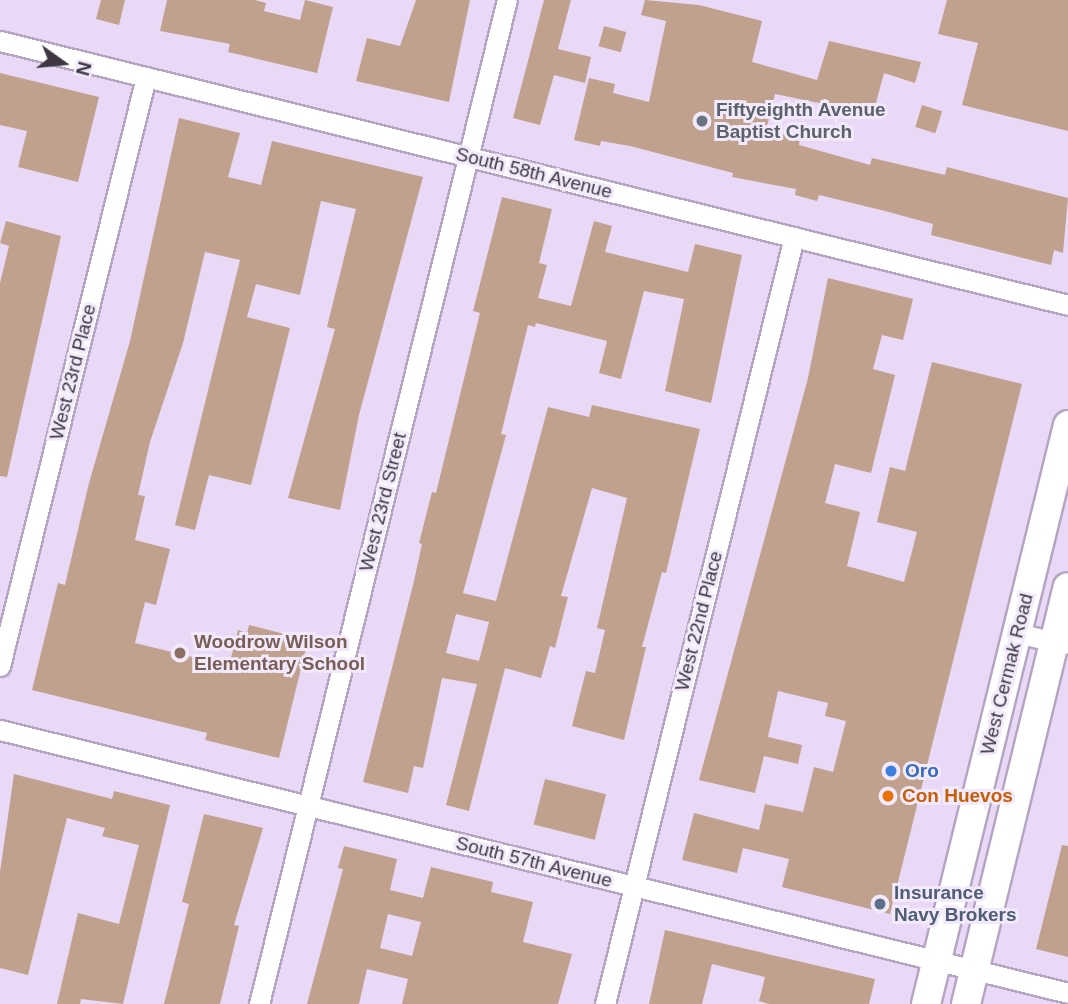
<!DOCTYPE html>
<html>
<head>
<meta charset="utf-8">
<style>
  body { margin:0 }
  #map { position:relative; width:1068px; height:1004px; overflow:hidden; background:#e9d9f7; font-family:Arial,sans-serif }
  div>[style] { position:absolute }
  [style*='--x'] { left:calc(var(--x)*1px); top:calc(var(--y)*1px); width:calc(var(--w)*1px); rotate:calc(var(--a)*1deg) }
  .building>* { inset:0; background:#c0a18e; transform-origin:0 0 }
  .roads { filter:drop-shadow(2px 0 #b5a5c2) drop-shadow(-2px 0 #b5a5c2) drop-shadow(0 2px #b5a5c2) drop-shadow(0 -2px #b5a5c2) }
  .minor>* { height:19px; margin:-9.5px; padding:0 9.5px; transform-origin:9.5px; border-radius:9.5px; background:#fff }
  .secondary>* { height:28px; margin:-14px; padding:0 14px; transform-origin:14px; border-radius:14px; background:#fff }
  .dots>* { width:19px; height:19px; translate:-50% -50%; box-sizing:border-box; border:4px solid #f2e9fb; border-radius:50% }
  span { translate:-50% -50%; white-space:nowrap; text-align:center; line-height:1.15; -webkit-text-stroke:6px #f2e9fb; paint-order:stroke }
  .worship-label { font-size:19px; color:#5b616d; font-weight:700 }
  .left { translate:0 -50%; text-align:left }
  .street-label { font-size:19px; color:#3e3743 }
  .education-label { font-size:19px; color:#785e54; font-weight:700 }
  .shop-label { font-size:19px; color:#366cbe; font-weight:700 }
  .food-label { font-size:19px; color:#c56008; font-weight:700 }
  .service-label { font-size:19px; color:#4e5e75; font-weight:700 }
  .north { position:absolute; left:28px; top:28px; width:70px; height:70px; -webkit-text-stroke:5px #f2e9fb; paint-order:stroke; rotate:105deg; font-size:19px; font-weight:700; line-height:28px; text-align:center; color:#3e3743 }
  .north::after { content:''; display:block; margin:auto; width:24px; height:32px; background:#3e3743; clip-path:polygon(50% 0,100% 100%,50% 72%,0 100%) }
</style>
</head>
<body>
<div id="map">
  <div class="building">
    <div style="clip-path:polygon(101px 0,125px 0,119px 25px,96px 19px)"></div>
    <div style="clip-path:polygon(167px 0,255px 0,266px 3px,264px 11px,300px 20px,305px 0,333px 7px,317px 73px,228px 52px,230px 44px,160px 31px)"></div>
    <div style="clip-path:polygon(416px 0,470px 0,449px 102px,356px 81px,367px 38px,400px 46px)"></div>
    <div style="clip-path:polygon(544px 0,571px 0,558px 49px,591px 57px,585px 83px,554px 75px,540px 125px,513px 118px)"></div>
    <div style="clip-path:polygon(645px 0,699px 5px,762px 21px,752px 62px,817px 80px,829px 41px,921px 62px,915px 83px,884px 73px,873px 114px,775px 94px,766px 130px,800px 138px,799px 145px,870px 165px,872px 158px,945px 175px,947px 167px,1068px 198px,1063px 253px,1054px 250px,1051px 265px,931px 235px,933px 224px,885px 211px,819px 195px,817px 201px,795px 195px,796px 189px,732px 177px,733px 173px,630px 146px,601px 141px,600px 146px,574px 140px,589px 78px,615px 84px,613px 93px,649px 102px,666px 21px,641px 15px)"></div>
    <div style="clip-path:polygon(947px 0,1068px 0,1068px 131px,962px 105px,978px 43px,938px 34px)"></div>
    <div style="left:604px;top:26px;width:23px;height:21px;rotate:15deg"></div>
    <div style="clip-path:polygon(0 73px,99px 97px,78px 182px,18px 167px,27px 131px,0 125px)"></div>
    <div style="left:922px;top:105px;width:21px;height:23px;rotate:17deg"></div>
    <div style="clip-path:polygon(179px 118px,240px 133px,228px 177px,261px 185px,272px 141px,423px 177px,359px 415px,340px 510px,288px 498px,335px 329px,327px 327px,356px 209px,321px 201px,300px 295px,256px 284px,247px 317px,290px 328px,251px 485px,209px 475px,195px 530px,175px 525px,240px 260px,205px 252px,183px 343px,150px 442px,138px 495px,145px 496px,135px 540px,170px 549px,156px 605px,145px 602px,135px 643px,229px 666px,238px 630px,247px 633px,249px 625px,308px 640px,279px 758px,205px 740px,207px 733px,32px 690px,58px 583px,65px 585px,89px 483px,130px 341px)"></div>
    <div style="clip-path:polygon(evenodd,502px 197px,552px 209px,539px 263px,547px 265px,538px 298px,571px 306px,594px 221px,612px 226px,605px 252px,688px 272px,695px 244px,742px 255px,711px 403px,665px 391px,684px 299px,644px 291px,621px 379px,599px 373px,607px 341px,536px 323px,535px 327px,528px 325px,501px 434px,506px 435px,463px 593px,496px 601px,548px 407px,589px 417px,592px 405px,700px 429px,666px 573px,662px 572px,642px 647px,646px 647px,624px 740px,572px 726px,586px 671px,595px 673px,605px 630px,597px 628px,627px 498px,592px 488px,561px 596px,568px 597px,555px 648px,550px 646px,541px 678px,505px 668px,469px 811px,446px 805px,477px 684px,442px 678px,423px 768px,414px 766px,408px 793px,363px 782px,414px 581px,422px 544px,419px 543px,432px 492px,436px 493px,480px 313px,473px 311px,502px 197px,456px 614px,489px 622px,479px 661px,446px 653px,456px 614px)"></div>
    <div style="clip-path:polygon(6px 221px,61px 236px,7px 477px,0 476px,0 283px,9px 246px,0 243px)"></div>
    <div style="clip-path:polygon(828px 278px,913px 299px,903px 340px,882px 335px,873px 369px,895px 375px,871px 473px,835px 464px,825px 503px,860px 512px,847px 566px,904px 582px,917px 532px,877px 522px,890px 467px,905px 471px,932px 362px,1022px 384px,890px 914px,782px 887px,789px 859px,743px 848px,737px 873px,682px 860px,694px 813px,759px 830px,765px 804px,803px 812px,814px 767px,833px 772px,846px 721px,825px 716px,828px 703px,778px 691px,768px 737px,802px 745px,798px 764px,764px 756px,755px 793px,699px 780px,808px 378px)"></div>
    <div style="clip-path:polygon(14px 774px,112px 799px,114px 791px,170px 805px,123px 1004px,81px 999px,80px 1004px,57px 1004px,78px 913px,119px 924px,139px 845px,102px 836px,105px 828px,67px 818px,28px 975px,0 968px,0 872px)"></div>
    <div style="left:545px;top:779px;width:63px;height:47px;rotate:14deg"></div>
    <div style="clip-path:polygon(204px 814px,263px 828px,234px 925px,239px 926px,220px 1004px,164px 1004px,189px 904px,182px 902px)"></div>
    <div style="clip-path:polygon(1062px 845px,1068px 846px,1068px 957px,1036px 949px)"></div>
    <div style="clip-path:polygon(evenodd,344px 846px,397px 859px,390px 890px,423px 898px,431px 867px,493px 882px,491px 892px,533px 902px,523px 942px,572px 954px,558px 1004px,402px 1004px,408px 979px,367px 969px,359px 1004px,307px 1004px,343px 869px,338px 868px,344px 846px,388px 914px,421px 922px,412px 956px,380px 948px,388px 914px)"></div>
    <div style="clip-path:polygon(665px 930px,875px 979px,869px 1004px,769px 1004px,759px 1001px,765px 977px,712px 964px,702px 1004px,649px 1004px)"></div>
  </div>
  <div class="roads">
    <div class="minor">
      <div style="--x:0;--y:41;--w:1100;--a:13.88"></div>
      <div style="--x:1017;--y:633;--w:48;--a:13.2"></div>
      <div style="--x:0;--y:666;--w:607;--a:-76.08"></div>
      <div style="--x:0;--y:730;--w:1100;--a:13.83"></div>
      <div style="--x:259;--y:1004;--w:1034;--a:-76.13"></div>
      <div style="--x:605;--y:1004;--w:790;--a:-76.16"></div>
    </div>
    <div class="secondary">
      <div style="--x:926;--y:1004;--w:596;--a:-76.22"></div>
      <div style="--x:966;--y:1004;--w:429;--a:-76.3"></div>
    </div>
  </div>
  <div class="dots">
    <div style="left:702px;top:121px;background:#6b7280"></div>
    <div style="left:180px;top:653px;background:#8d6e63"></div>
    <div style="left:891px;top:771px;background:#3f7fe0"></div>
    <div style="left:888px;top:796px;background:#e8710a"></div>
    <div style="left:880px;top:904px;background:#5c6f8a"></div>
  </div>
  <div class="worship-label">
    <span class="left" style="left:716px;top:121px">Fiftyeighth Avenue<br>Baptist Church</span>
  </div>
  <div class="street-label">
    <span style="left:534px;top:173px;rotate:14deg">South 58th Avenue</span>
    <span style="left:73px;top:372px;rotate:-76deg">West 23rd Place</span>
    <span style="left:383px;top:502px;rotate:-76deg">West 23rd Street</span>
    <span style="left:699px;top:621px;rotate:-76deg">West 22nd Place</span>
    <span style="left:1007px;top:674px;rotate:-76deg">West Cermak Road</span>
    <span style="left:534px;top:862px;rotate:14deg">South 57th Avenue</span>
  </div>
  <div class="education-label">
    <span class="left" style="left:194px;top:653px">Woodrow Wilson<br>Elementary School</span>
  </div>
  <div class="shop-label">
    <span class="left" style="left:905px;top:771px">Oro</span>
  </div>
  <div class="food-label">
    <span class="left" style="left:902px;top:796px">Con Huevos</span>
  </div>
  <div class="service-label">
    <span class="left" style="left:894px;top:904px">Insurance<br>Navy Brokers</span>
  </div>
  <div class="north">N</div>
</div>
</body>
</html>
